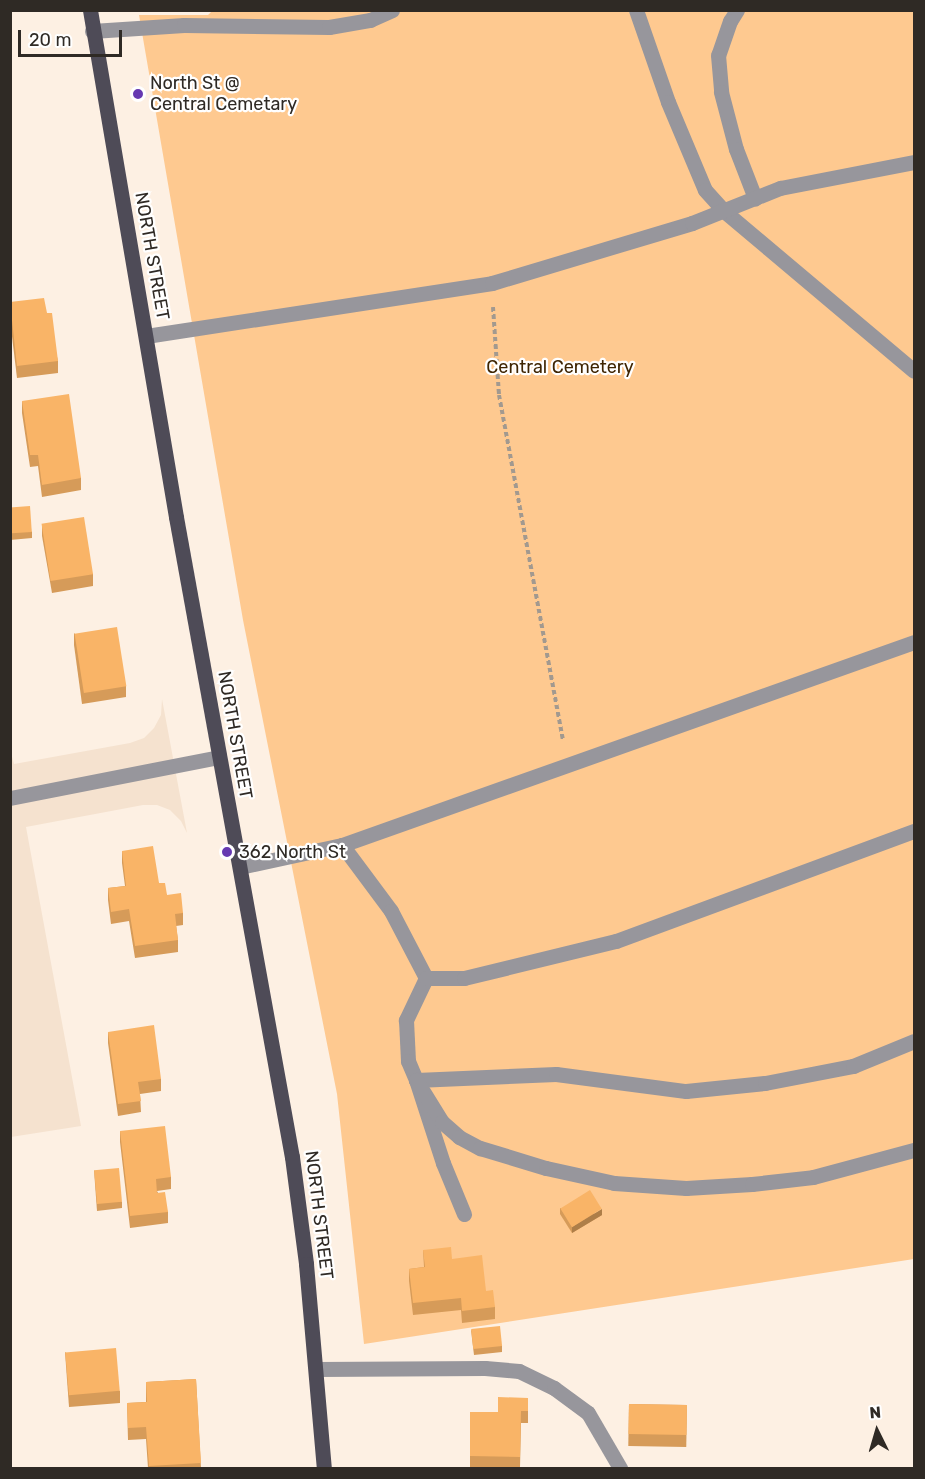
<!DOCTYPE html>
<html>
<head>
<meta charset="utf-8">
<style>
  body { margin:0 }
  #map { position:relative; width:925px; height:1479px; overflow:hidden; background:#fdf0e3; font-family:Rubik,sans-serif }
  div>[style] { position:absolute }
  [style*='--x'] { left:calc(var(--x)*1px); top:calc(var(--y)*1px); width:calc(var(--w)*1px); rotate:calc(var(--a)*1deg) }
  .built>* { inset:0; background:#f5e2cf }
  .green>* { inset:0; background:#fec990 }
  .path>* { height:4px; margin-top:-2px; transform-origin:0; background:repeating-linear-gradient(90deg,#a2998f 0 4.5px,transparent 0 7.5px) }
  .minor>* { height:15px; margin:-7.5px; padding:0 7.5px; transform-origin:7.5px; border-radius:7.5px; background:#97969c }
  .major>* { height:15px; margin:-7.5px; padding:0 7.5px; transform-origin:7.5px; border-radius:7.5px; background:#4e4b57 }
  .wall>* { inset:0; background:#d69b59; transform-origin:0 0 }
  .shaded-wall>* { inset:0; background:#ae7e48 }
  .building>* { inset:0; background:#f9b467; transform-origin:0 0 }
  .dots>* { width:16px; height:16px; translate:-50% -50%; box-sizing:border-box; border:3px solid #fff; border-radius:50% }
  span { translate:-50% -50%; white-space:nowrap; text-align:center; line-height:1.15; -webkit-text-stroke:4.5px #fff; paint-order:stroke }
  .poi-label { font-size:18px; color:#2f2a25 }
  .left { translate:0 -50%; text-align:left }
  .street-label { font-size:18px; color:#2f2a25 }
  .park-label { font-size:18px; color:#3f2502 }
  .frame { position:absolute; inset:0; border:12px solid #2f2a25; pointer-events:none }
  .north { position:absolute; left:847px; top:1401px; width:60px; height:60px; -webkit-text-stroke:4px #fff; paint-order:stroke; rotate:355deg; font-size:16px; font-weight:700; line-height:24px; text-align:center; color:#2f2a25 }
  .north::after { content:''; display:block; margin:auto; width:21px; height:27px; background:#2f2a25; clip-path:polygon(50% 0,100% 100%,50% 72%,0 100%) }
  .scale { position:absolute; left:18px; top:30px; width:104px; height:27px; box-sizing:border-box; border:3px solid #2f2a25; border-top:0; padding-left:8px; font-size:18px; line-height:21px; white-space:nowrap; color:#2f2a25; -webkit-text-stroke:4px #fff; paint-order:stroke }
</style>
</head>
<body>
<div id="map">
  <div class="built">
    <div style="clip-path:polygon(162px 699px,187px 833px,181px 821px,170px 810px,157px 805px,143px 805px,26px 827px,81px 1126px,11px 1137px,10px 749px,14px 764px,130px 743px,144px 738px,154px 728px,161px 715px)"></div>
  </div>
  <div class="green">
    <div style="clip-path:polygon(213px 10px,914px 11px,914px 1259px,364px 1344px,337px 1094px,243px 620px,139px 15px,208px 15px)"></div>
  </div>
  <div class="path">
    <div style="--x:493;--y:307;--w:88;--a:86.1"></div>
    <div style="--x:499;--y:395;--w:351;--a:79.5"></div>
  </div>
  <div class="minor">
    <div style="--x:636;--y:10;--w:97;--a:70.8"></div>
    <div style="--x:668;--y:102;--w:95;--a:67.2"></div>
    <div style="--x:705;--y:190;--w:28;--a:48"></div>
    <div style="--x:724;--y:211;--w:248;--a:40.1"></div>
    <div style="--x:737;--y:10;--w:13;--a:122"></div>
    <div style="--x:730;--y:21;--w:36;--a:109"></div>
    <div style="--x:718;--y:55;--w:37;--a:85"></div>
    <div style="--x:721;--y:92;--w:59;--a:75.3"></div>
    <div style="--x:736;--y:149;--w:53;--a:68.8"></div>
    <div style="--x:92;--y:31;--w:92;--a:-3.7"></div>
    <div style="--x:184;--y:25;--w:145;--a:0.8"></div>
    <div style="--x:329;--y:27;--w:42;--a:-9.7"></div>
    <div style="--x:370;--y:20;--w:24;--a:-24"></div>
    <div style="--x:146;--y:336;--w:350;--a:-8.7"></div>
    <div style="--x:492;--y:283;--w:209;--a:-16.7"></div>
    <div style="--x:692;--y:223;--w:95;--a:-21.7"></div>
    <div style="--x:780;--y:188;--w:136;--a:-11"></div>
    <div style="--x:914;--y:642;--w:607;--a:160.46"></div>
    <div style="--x:342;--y:845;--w:82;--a:53.4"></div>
    <div style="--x:391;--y:911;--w:76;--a:62.4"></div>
    <div style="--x:426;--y:978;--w:47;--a:115.5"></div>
    <div style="--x:406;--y:1020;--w:41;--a:87.2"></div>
    <div style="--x:408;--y:1061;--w:21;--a:67"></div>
    <div style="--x:416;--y:1080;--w:140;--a:-2.5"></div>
    <div style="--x:556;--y:1074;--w:131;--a:7.5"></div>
    <div style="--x:686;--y:1091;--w:79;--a:-5.8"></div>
    <div style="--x:765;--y:1083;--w:90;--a:-10.9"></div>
    <div style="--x:853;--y:1066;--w:66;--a:-22.3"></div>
    <div style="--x:10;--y:798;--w:213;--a:-11.1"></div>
    <div style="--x:240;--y:867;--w:104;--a:-12.2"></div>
    <div style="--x:426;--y:978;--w:38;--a:0"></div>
    <div style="--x:464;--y:978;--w:156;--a:-13.7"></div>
    <div style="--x:616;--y:941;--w:318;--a:-20.3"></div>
    <div style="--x:464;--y:1214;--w:55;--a:-112.4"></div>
    <div style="--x:443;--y:1163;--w:87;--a:-108"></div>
    <div style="--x:416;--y:1080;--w:49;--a:58.2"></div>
    <div style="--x:442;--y:1122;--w:23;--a:41"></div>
    <div style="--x:459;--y:1137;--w:24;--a:28"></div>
    <div style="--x:480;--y:1148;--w:69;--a:16.9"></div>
    <div style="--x:546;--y:1168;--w:70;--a:12.4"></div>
    <div style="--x:614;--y:1183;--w:72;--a:4"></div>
    <div style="--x:686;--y:1188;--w:66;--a:-3.5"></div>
    <div style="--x:752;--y:1184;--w:61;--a:-6.5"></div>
    <div style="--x:813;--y:1177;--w:105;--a:-15"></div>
    <div style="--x:317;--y:1369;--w:168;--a:-0.3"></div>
    <div style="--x:485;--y:1368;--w:34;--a:5"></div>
    <div style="--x:519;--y:1371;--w:39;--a:26"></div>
    <div style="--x:554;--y:1388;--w:42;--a:36.3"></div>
    <div style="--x:588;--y:1413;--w:64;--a:59.8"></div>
  </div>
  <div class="major">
    <div style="--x:90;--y:10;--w:514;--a:80.37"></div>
    <div style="--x:176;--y:517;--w:650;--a:79.73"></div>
    <div style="--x:292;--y:1157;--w:108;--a:82.5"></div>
    <div style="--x:306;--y:1264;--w:205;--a:85"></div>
  </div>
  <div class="wall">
    <div style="clip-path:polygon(10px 302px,47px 313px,58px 361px,58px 373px,17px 378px,10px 320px)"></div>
    <div style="clip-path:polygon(22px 401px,81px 478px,81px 490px,42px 497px,38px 466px,30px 467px,22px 413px)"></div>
    <div style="clip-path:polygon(10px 508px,32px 532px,32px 538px,10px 540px)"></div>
    <div style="clip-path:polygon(42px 524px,93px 574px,93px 586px,52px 593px,42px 536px)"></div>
    <div style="clip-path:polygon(74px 633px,126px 686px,126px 697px,82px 704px,74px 645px)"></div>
    <div style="clip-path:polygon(122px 851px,159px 883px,167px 895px,183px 913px,183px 925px,176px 926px,178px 940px,178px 952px,135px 958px,129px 921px,111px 924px,108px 900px,108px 888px,125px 886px,122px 863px)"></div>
    <div style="clip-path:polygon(108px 1032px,161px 1079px,161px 1091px,140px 1094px,141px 1112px,118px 1116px,108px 1043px)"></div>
    <div style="clip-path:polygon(120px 1131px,171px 1177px,171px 1189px,157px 1191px,168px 1212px,168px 1223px,130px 1228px,120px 1142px)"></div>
    <div style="clip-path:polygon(94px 1170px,122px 1202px,122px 1208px,97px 1211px)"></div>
    <div style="clip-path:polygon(560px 1208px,602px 1215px,572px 1233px,560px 1214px)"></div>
    <div style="clip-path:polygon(423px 1250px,452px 1259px,486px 1291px,495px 1307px,495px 1319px,462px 1323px,461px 1310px,413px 1315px,409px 1281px,409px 1269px,424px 1267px)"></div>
    <div style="clip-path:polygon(471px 1330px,502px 1346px,502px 1352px,474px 1355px)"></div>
    <div style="clip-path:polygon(65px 1352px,120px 1391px,120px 1403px,69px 1407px)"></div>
    <div style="clip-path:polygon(196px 1379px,201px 1468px,148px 1468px,146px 1439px,128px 1440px,127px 1403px,146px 1402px,146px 1382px)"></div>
    <div style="clip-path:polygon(528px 1398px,528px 1423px,521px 1423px,520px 1468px,470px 1467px,470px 1412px,498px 1412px)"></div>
    <div style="left:629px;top:1404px;width:58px;height:42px;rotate:1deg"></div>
  </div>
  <div class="shaded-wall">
    <div style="clip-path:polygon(602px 1209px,602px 1215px,572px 1233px,572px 1227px)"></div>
  </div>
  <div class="building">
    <div style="clip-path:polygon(44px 298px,47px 313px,52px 313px,58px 361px,17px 366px,10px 302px)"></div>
    <div style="clip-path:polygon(69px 394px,81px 478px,42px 485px,38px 455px,30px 455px,22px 401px)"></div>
    <div style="left:30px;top:506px;width:26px;height:20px;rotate:86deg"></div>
    <div style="left:84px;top:517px;width:58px;height:43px;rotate:81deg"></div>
    <div style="left:117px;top:627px;width:60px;height:43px;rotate:81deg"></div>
    <div style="clip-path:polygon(153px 846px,159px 883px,165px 883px,167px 895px,181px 893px,183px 913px,175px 914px,178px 940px,135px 946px,129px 909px,111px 912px,108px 888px,126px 886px,122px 851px)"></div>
    <div style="clip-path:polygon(154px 1025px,161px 1079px,138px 1082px,141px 1101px,118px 1104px,108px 1032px)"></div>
    <div style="clip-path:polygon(165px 1126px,171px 1177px,156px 1179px,157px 1193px,165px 1192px,168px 1212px,130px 1216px,120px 1131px)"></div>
    <div style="left:119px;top:1168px;width:34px;height:25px;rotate:85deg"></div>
    <div style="left:590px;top:1190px;width:22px;height:35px;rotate:58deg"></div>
    <div style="clip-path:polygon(451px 1247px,452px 1259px,482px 1255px,486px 1291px,493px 1290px,495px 1307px,462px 1311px,461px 1298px,413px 1303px,409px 1269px,425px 1267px,423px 1250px)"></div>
    <div style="left:500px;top:1326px;width:20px;height:29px;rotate:84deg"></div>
    <div style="left:116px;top:1348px;width:43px;height:51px;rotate:85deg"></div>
    <div style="clip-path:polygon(196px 1379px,201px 1463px,149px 1466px,146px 1427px,128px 1428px,127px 1403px,147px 1402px,146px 1382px)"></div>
    <div style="clip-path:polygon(498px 1397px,528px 1398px,528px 1411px,521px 1411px,520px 1457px,470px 1456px,470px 1412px,498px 1412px)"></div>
    <div style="left:629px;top:1404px;width:58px;height:30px;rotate:1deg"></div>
  </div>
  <div class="dots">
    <div style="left:138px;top:94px;background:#6639b1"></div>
    <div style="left:227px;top:852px;background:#6639b1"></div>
  </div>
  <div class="poi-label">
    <span class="left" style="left:150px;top:94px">North St @<br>Central Cemetary</span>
    <span class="left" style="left:239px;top:852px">362 North St</span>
  </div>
  <div class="street-label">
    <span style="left:152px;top:256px;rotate:80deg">NORTH STREET</span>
    <span style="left:235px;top:735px;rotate:80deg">NORTH STREET</span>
    <span style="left:319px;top:1215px;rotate:83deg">NORTH STREET</span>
  </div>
  <div class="park-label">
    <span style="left:560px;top:367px">Central Cemetery</span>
  </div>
  <div class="frame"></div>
  <div class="north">N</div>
  <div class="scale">20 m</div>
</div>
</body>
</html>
